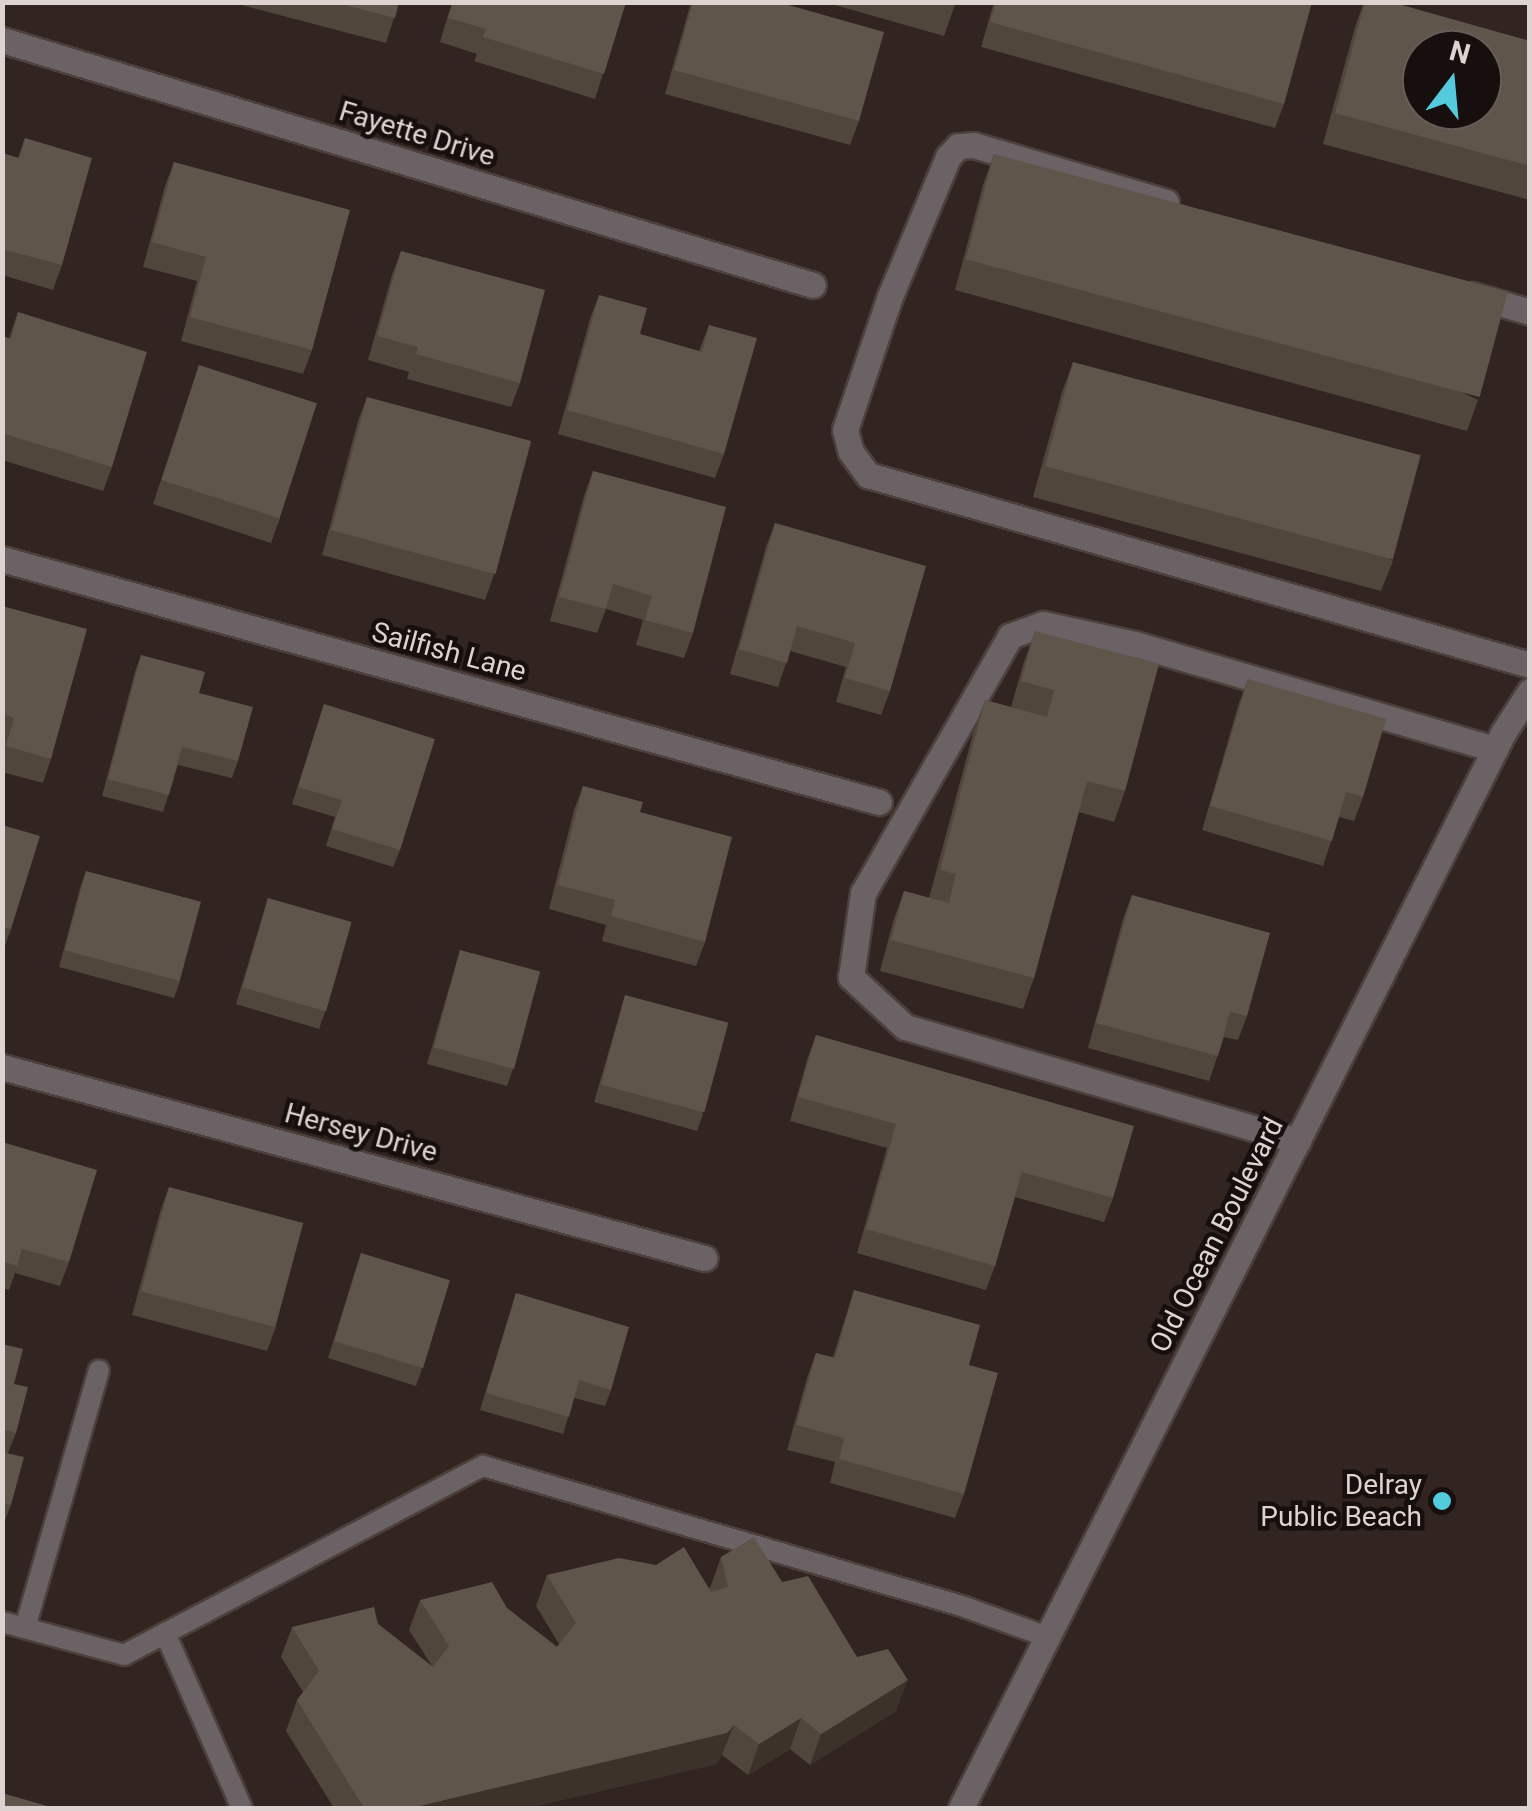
<!DOCTYPE html>
<html>
<head>
<meta charset="utf-8">
<style>
  body { margin:0 }
  #map { position:relative; width:1532px; height:1811px; overflow:hidden; background:#322420; font-family:Roboto,sans-serif }
  div>[style] { position:absolute }
  [style*='--x'] { left:calc(var(--x)*1px); top:calc(var(--y)*1px); width:calc(var(--w)*1px); rotate:calc(var(--a)*1deg) }
  .roads { filter:drop-shadow(2px 0 #4d403c) drop-shadow(-2px 0 #4d403c) drop-shadow(0 2px #4d403c) drop-shadow(0 -2px #4d403c) }
  .lane>* { height:20px; margin:-10px; padding:0 10px; transform-origin:10px; border-radius:10px; background:#6a6264 }
  .street>* { height:25px; margin:-12.5px; padding:0 12.5px; transform-origin:12.5px; border-radius:12.5px; background:#6a6264 }
  .wall>* { inset:0; background:#50463b }
  .shaded-wall>* { inset:0; background:#3d322a }
  .building>* { inset:0; background:#5f554b; transform-origin:0 0 }
  .dots>* { width:28px; height:28px; translate:-50% -50%; box-sizing:border-box; border:5px solid #160f0d; border-radius:50% }
  span { translate:-50% -50%; white-space:nowrap; text-align:center; line-height:1.15; -webkit-text-stroke:9px #160f0d; paint-order:stroke }
  .street-label { font-size:28px; color:#ddd3d1 }
  .poi-label { font-size:28px; color:#ddd3d1 }
  .right { translate:-100% -50%; text-align:right }
  .frame { position:absolute; inset:0; border:5px solid #ddd3d1; pointer-events:none }
  .north { position:absolute; left:1402px; top:30px; width:100px; height:100px; box-sizing:border-box; background:#160f0d; border:2px solid #665d5b; border-radius:50%; rotate:16deg; font-size:28px; font-weight:700; line-height:40px; text-align:center; color:#ddd3d1 }
  .north::after { content:''; display:block; margin:auto; width:35px; height:45px; background:#54cadd; clip-path:polygon(50% 0,100% 100%,50% 72%,0 100%) }
</style>
</head>
<body>
<div id="map">
  <div class="roads">
    <div class="lane">
      <div style="--x:2;--y:1622;--w:126;--a:15.1"></div>
      <div style="--x:124;--y:1655;--w:406;--a:-27.8"></div>
      <div style="--x:483;--y:1466;--w:499;--a:16.3"></div>
      <div style="--x:962;--y:1606;--w:90;--a:20"></div>
      <div style="--x:25;--y:1628;--w:268;--a:-74"></div>
      <div style="--x:165;--y:1633;--w:191;--a:66.3"></div>
    </div>
    <div class="street">
      <div style="--x:2;--y:40;--w:847;--a:16.81"></div>
      <div style="--x:1166;--y:202;--w:200;--a:-163.5"></div>
      <div style="--x:974;--y:145;--w:16;--a:176"></div>
      <div style="--x:958;--y:146;--w:15;--a:132"></div>
      <div style="--x:948;--y:157;--w:151;--a:112.6"></div>
      <div style="--x:890;--y:296;--w:141;--a:108.6"></div>
      <div style="--x:845;--y:430;--w:23;--a:75"></div>
      <div style="--x:851;--y:452;--w:29;--a:54"></div>
      <div style="--x:868;--y:475;--w:689;--a:16.01"></div>
      <div style="--x:1472;--y:295;--w:60;--a:16.3"></div>
      <div style="--x:2;--y:559;--w:910;--a:15.49"></div>
      <div style="--x:2;--y:1067;--w:728;--a:15.22"></div>
      <div style="--x:1298;--y:1141;--w:409;--a:-163.8"></div>
      <div style="--x:905;--y:1027;--w:74;--a:-137.2"></div>
      <div style="--x:851;--y:977;--w:85;--a:-81.9"></div>
      <div style="--x:863;--y:893;--w:296;--a:-60.2"></div>
      <div style="--x:1010;--y:636;--w:35;--a:-20"></div>
      <div style="--x:1043;--y:624;--w:94;--a:12.3"></div>
      <div style="--x:1135;--y:644;--w:375;--a:16.3"></div>
      <div style="--x:961;--y:1808;--w:1204;--a:-63.24"></div>
      <div style="--x:1503;--y:733;--w:50;--a:-57.3"></div>
    </div>
  </div>
  <div class="wall">
    <div style="clip-path:polygon(230px 2px,399px 2px,386px 43px)"></div>
    <div style="clip-path:polygon(452px 2px,626px 2px,595px 99px,474px 61px,477px 54px,440px 42px)"></div>
    <div style="clip-path:polygon(691px 2px,778px 2px,859px 121px,850px 145px,665px 94px)"></div>
    <div style="clip-path:polygon(824px 2px,956px 2px,944px 36px)"></div>
    <div style="clip-path:polygon(994px 2px,1312px 2px,1284px 104px,1275px 128px,981px 47px)"></div>
    <div style="clip-path:polygon(1364px 2px,1530px 41px,1530px 200px,1323px 144px,1355px 27px)"></div>
    <div style="clip-path:polygon(25px 138px,62px 265px,53px 290px,2px 275px,2px 153px,18px 158px)"></div>
    <div style="clip-path:polygon(994px 154px,1478px 400px,1467px 431px,955px 290px,983px 185px)"></div>
    <div style="clip-path:polygon(174px 162px,312px 350px,303px 374px,181px 341px,197px 281px,143px 267px,165px 186px)"></div>
    <div style="clip-path:polygon(401px 251px,520px 383px,511px 407px,407px 379px,409px 372px,368px 360px,392px 275px)"></div>
    <div style="clip-path:polygon(599px 295px,640px 334px,699px 351px,709px 325px,724px 454px,715px 478px,558px 434px,590px 319px)"></div>
    <div style="clip-path:polygon(18px 312px,112px 467px,103px 491px,2px 460px,2px 336px,9px 338px)"></div>
    <div style="clip-path:polygon(1073px 362px,1393px 561px,1381px 591px,1033px 497px,1062px 392px)"></div>
    <div style="clip-path:polygon(199px 365px,280px 518px,271px 543px,153px 504px)"></div>
    <div style="clip-path:polygon(367px 397px,494px 575px,485px 600px,322px 555px,358px 421px)"></div>
    <div style="clip-path:polygon(593px 471px,693px 633px,684px 658px,636px 645px,643px 620px,606px 609px,597px 633px,550px 621px,584px 496px)"></div>
    <div style="clip-path:polygon(775px 523px,890px 691px,881px 715px,836px 702px,846px 667px,790px 651px,778px 687px,730px 674px,766px 547px)"></div>
    <div style="clip-path:polygon(2px 606px,51px 759px,43px 783px,2px 772px,2px 752px,5px 742px,2px 741px)"></div>
    <div style="clip-path:polygon(1035px 631px,1125px 791px,1114px 822px,1079px 812px,1034px 978px,1023px 1009px,880px 971px,893px 922px,904px 891px,929px 898px,974px 730px,985px 700px,1011px 707px,1024px 662px)"></div>
    <div style="clip-path:polygon(141px 655px,199px 693px,238px 761px,232px 778px,178px 765px,163px 812px,102px 796px,135px 672px)"></div>
    <div style="clip-path:polygon(1248px 679px,1363px 797px,1354px 821px,1339px 817px,1323px 866px,1202px 830px,1239px 703px)"></div>
    <div style="clip-path:polygon(324px 704px,400px 850px,393px 867px,326px 846px,335px 817px,292px 804px)"></div>
    <div style="clip-path:polygon(583px 786px,705px 942px,696px 966px,602px 941px,606px 925px,549px 909px,574px 810px)"></div>
    <div style="clip-path:polygon(2px 825px,11px 929px,5px 946px,2px 945px)"></div>
    <div style="clip-path:polygon(86px 871px,180px 981px,174px 998px,59px 967px,80px 888px)"></div>
    <div style="clip-path:polygon(1132px 895px,1247px 1016px,1238px 1040px,1224px 1037px,1209px 1081px,1088px 1048px,1123px 919px)"></div>
    <div style="clip-path:polygon(268px 898px,325px 1012px,319px 1029px,236px 1004px)"></div>
    <div style="clip-path:polygon(460px 950px,513px 1069px,507px 1086px,427px 1064px)"></div>
    <div style="clip-path:polygon(625px 995px,703px 1114px,697px 1131px,594px 1102px)"></div>
    <div style="clip-path:polygon(816px 1035px,1113px 1198px,1104px 1222px,1015px 1197px,995px 1266px,986px 1290px,857px 1253px,887px 1148px,790px 1121px,807px 1060px)"></div>
    <div style="clip-path:polygon(2px 1142px,69px 1262px,60px 1286px,15px 1273px,9px 1290px,2px 1288px)"></div>
    <div style="clip-path:polygon(169px 1187px,276px 1327px,267px 1351px,132px 1315px,160px 1212px)"></div>
    <div style="clip-path:polygon(361px 1253px,422px 1369px,416px 1386px,328px 1358px)"></div>
    <div style="clip-path:polygon(854px 1290px,969px 1365px,964px 1494px,955px 1518px,830px 1483px,835px 1462px,787px 1450px,807px 1378px,816px 1353px,833px 1357px)"></div>
    <div style="clip-path:polygon(516px 1293px,611px 1390px,605px 1406px,574px 1398px,563px 1434px,480px 1410px)"></div>
    <div style="clip-path:polygon(2px 1344px,16px 1433px,8px 1453px,11px 1505px,2px 1528px)"></div>
    <div style="clip-path:polygon(721px 1557px,782px 1582px,857px 1657px,896px 1711px,810px 1765px,790px 1749px,748px 1775px,722px 1755px,716px 1764px,528px 1808px,334px 1808px,286px 1731px,297px 1700px,303px 1692px,281px 1657px,292px 1627px,378px 1624px,432px 1666px,409px 1630px,420px 1600px,507px 1608px,557px 1647px,559px 1644px,536px 1606px,547px 1575px,710px 1588px)"></div>
  </div>
  <div class="shaded-wall">
    <div style="clip-path:polygon(908px 1680px,896px 1711px,810px 1765px,821px 1734px)"></div>
    <div style="clip-path:polygon(801px 1718px,790px 1749px,748px 1775px,759px 1744px)"></div>
    <div style="clip-path:polygon(734px 1725px,722px 1755px,716px 1764px,528px 1808px,411px 1808px)"></div>
  </div>
  <div class="building">
    <div style="clip-path:polygon(334px 2px,399px 2px,395px 18px)"></div>
    <div style="clip-path:polygon(453px 2px,626px 2px,604px 74px,483px 37px,486px 29px,448px 18px)"></div>
    <div style="clip-path:polygon(693px 2px,778px 2px,884px 32px,859px 121px,674px 70px)"></div>
    <div style="clip-path:polygon(996px 2px,1312px 2px,1284px 104px,990px 22px)"></div>
    <div style="clip-path:polygon(evenodd,1365px 2px,1391px 2px,1530px 41px,1530px 166px,1335px 113px,1365px 2px,1422px 50px,1482px 50px,1482px 110px,1422px 110px,1422px 50px)"></div>
    <div style="clip-path:polygon(25px 138px,92px 158px,62px 265px,2px 249px,2px 153px,19px 158px)"></div>
    <div style="left:994px;top:154px;width:532px;height:109px;rotate:15deg"></div>
    <div style="clip-path:polygon(174px 162px,350px 210px,312px 350px,190px 317px,206px 257px,152px 242px)"></div>
    <div style="clip-path:polygon(401px 251px,545px 290px,520px 383px,416px 354px,418px 347px,377px 336px)"></div>
    <div style="clip-path:polygon(599px 295px,647px 308px,640px 334px,702px 352px,709px 325px,757px 338px,724px 454px,567px 410px)"></div>
    <div style="clip-path:polygon(18px 312px,147px 352px,112px 467px,2px 433px,2px 336px,11px 339px)"></div>
    <div style="left:1073px;top:362px;width:360px;height:108px;rotate:15deg"></div>
    <div style="left:199px;top:365px;width:124px;height:121px;rotate:18deg"></div>
    <div style="left:367px;top:397px;width:170px;height:138px;rotate:15deg"></div>
    <div style="clip-path:polygon(593px 471px,726px 507px,693px 633px,645px 620px,652px 596px,613px 584px,606px 609px,559px 597px)"></div>
    <div style="clip-path:polygon(775px 523px,926px 566px,890px 691px,845px 678px,855px 643px,797px 626px,787px 663px,739px 649px)"></div>
    <div style="clip-path:polygon(2px 606px,87px 629px,51px 759px,6px 746px,14px 718px,2px 714px)"></div>
    <div style="clip-path:polygon(1035px 631px,1159px 664px,1125px 791px,1087px 781px,1034px 978px,891px 940px,904px 891px,949px 903px,956px 874px,940px 870px,985px 700px,1047px 717px,1054px 690px,1021px 681px)"></div>
    <div style="clip-path:polygon(141px 655px,205px 672px,199px 693px,253px 707px,238px 761px,182px 747px,169px 795px,108px 779px)"></div>
    <div style="clip-path:polygon(1248px 679px,1386px 719px,1363px 797px,1346px 792px,1332px 841px,1210px 806px)"></div>
    <div style="clip-path:polygon(324px 704px,435px 739px,400px 850px,332px 829px,342px 800px,298px 787px)"></div>
    <div style="clip-path:polygon(583px 786px,643px 802px,640px 812px,732px 837px,705px 942px,611px 916px,615px 900px,558px 885px)"></div>
    <div style="clip-path:polygon(2px 825px,40px 836px,11px 929px,2px 927px)"></div>
    <div style="left:86px;top:871px;width:119px;height:82px;rotate:15deg"></div>
    <div style="clip-path:polygon(1132px 895px,1270px 933px,1247px 1016px,1230px 1012px,1218px 1056px,1096px 1023px)"></div>
    <div style="left:268px;top:898px;width:87px;height:93px;rotate:16deg"></div>
    <div style="left:460px;top:950px;width:83px;height:101px;rotate:15deg"></div>
    <div style="left:625px;top:995px;width:107px;height:93px;rotate:15deg"></div>
    <div style="clip-path:polygon(816px 1035px,1134px 1126px,1113px 1198px,1022px 1172px,995px 1266px,866px 1229px,896px 1124px,798px 1097px)"></div>
    <div style="clip-path:polygon(2px 1142px,97px 1170px,69px 1262px,22px 1249px,17px 1266px,2px 1261px)"></div>
    <div style="left:169px;top:1187px;width:139px;height:108px;rotate:15deg"></div>
    <div style="left:361px;top:1253px;width:93px;height:92px;rotate:17deg"></div>
    <div style="clip-path:polygon(854px 1290px,980px 1325px,969px 1365px,998px 1373px,964px 1494px,839px 1459px,844px 1438px,796px 1425px,816px 1353px,835px 1358px)"></div>
    <div style="clip-path:polygon(516px 1293px,629px 1327px,611px 1390px,579px 1380px,569px 1417px,486px 1393px)"></div>
    <div style="clip-path:polygon(2px 1344px,23px 1349px,14px 1384px,28px 1387px,16px 1433px,2px 1429px)"></div>
    <div style="clip-path:polygon(2px 1452px,24px 1457px,11px 1505px,2px 1502px)"></div>
    <div style="clip-path:polygon(754px 1537px,782px 1582px,808px 1576px,857px 1657px,888px 1649px,908px 1680px,821px 1734px,801px 1718px,759px 1744px,734px 1725px,727px 1733px,411px 1808px,364px 1808px,297px 1700px,319px 1671px,292px 1627px,374px 1607px,378px 1624px,433px 1667px,449px 1646px,420px 1600px,492px 1582px,507px 1608px,557px 1647px,576px 1623px,547px 1575px,619px 1558px,656px 1565px,684px 1547px,711px 1592px,728px 1587px,721px 1557px)"></div>
    <div style="clip-path:polygon(2px 1793px,54px 1808px,2px 1808px)"></div>
  </div>
  <div class="dots">
    <div style="left:1442px;top:1501px;background:#54cadd"></div>
  </div>
  <div class="street-label">
    <span style="left:417px;top:134px;rotate:17deg">Fayette Drive</span>
    <span style="left:449px;top:652px;rotate:15deg">Sailfish Lane</span>
    <span style="left:361px;top:1133px;rotate:15deg">Hersey Drive</span>
    <span style="left:1217px;top:1235px;rotate:-63deg">Old Ocean Boulevard</span>
  </div>
  <div class="poi-label">
    <span class="right" style="left:1422px;top:1501px">Delray<br>Public Beach</span>
  </div>
  <div class="frame"></div>
  <div class="north">N</div>
</div>
</body>
</html>
